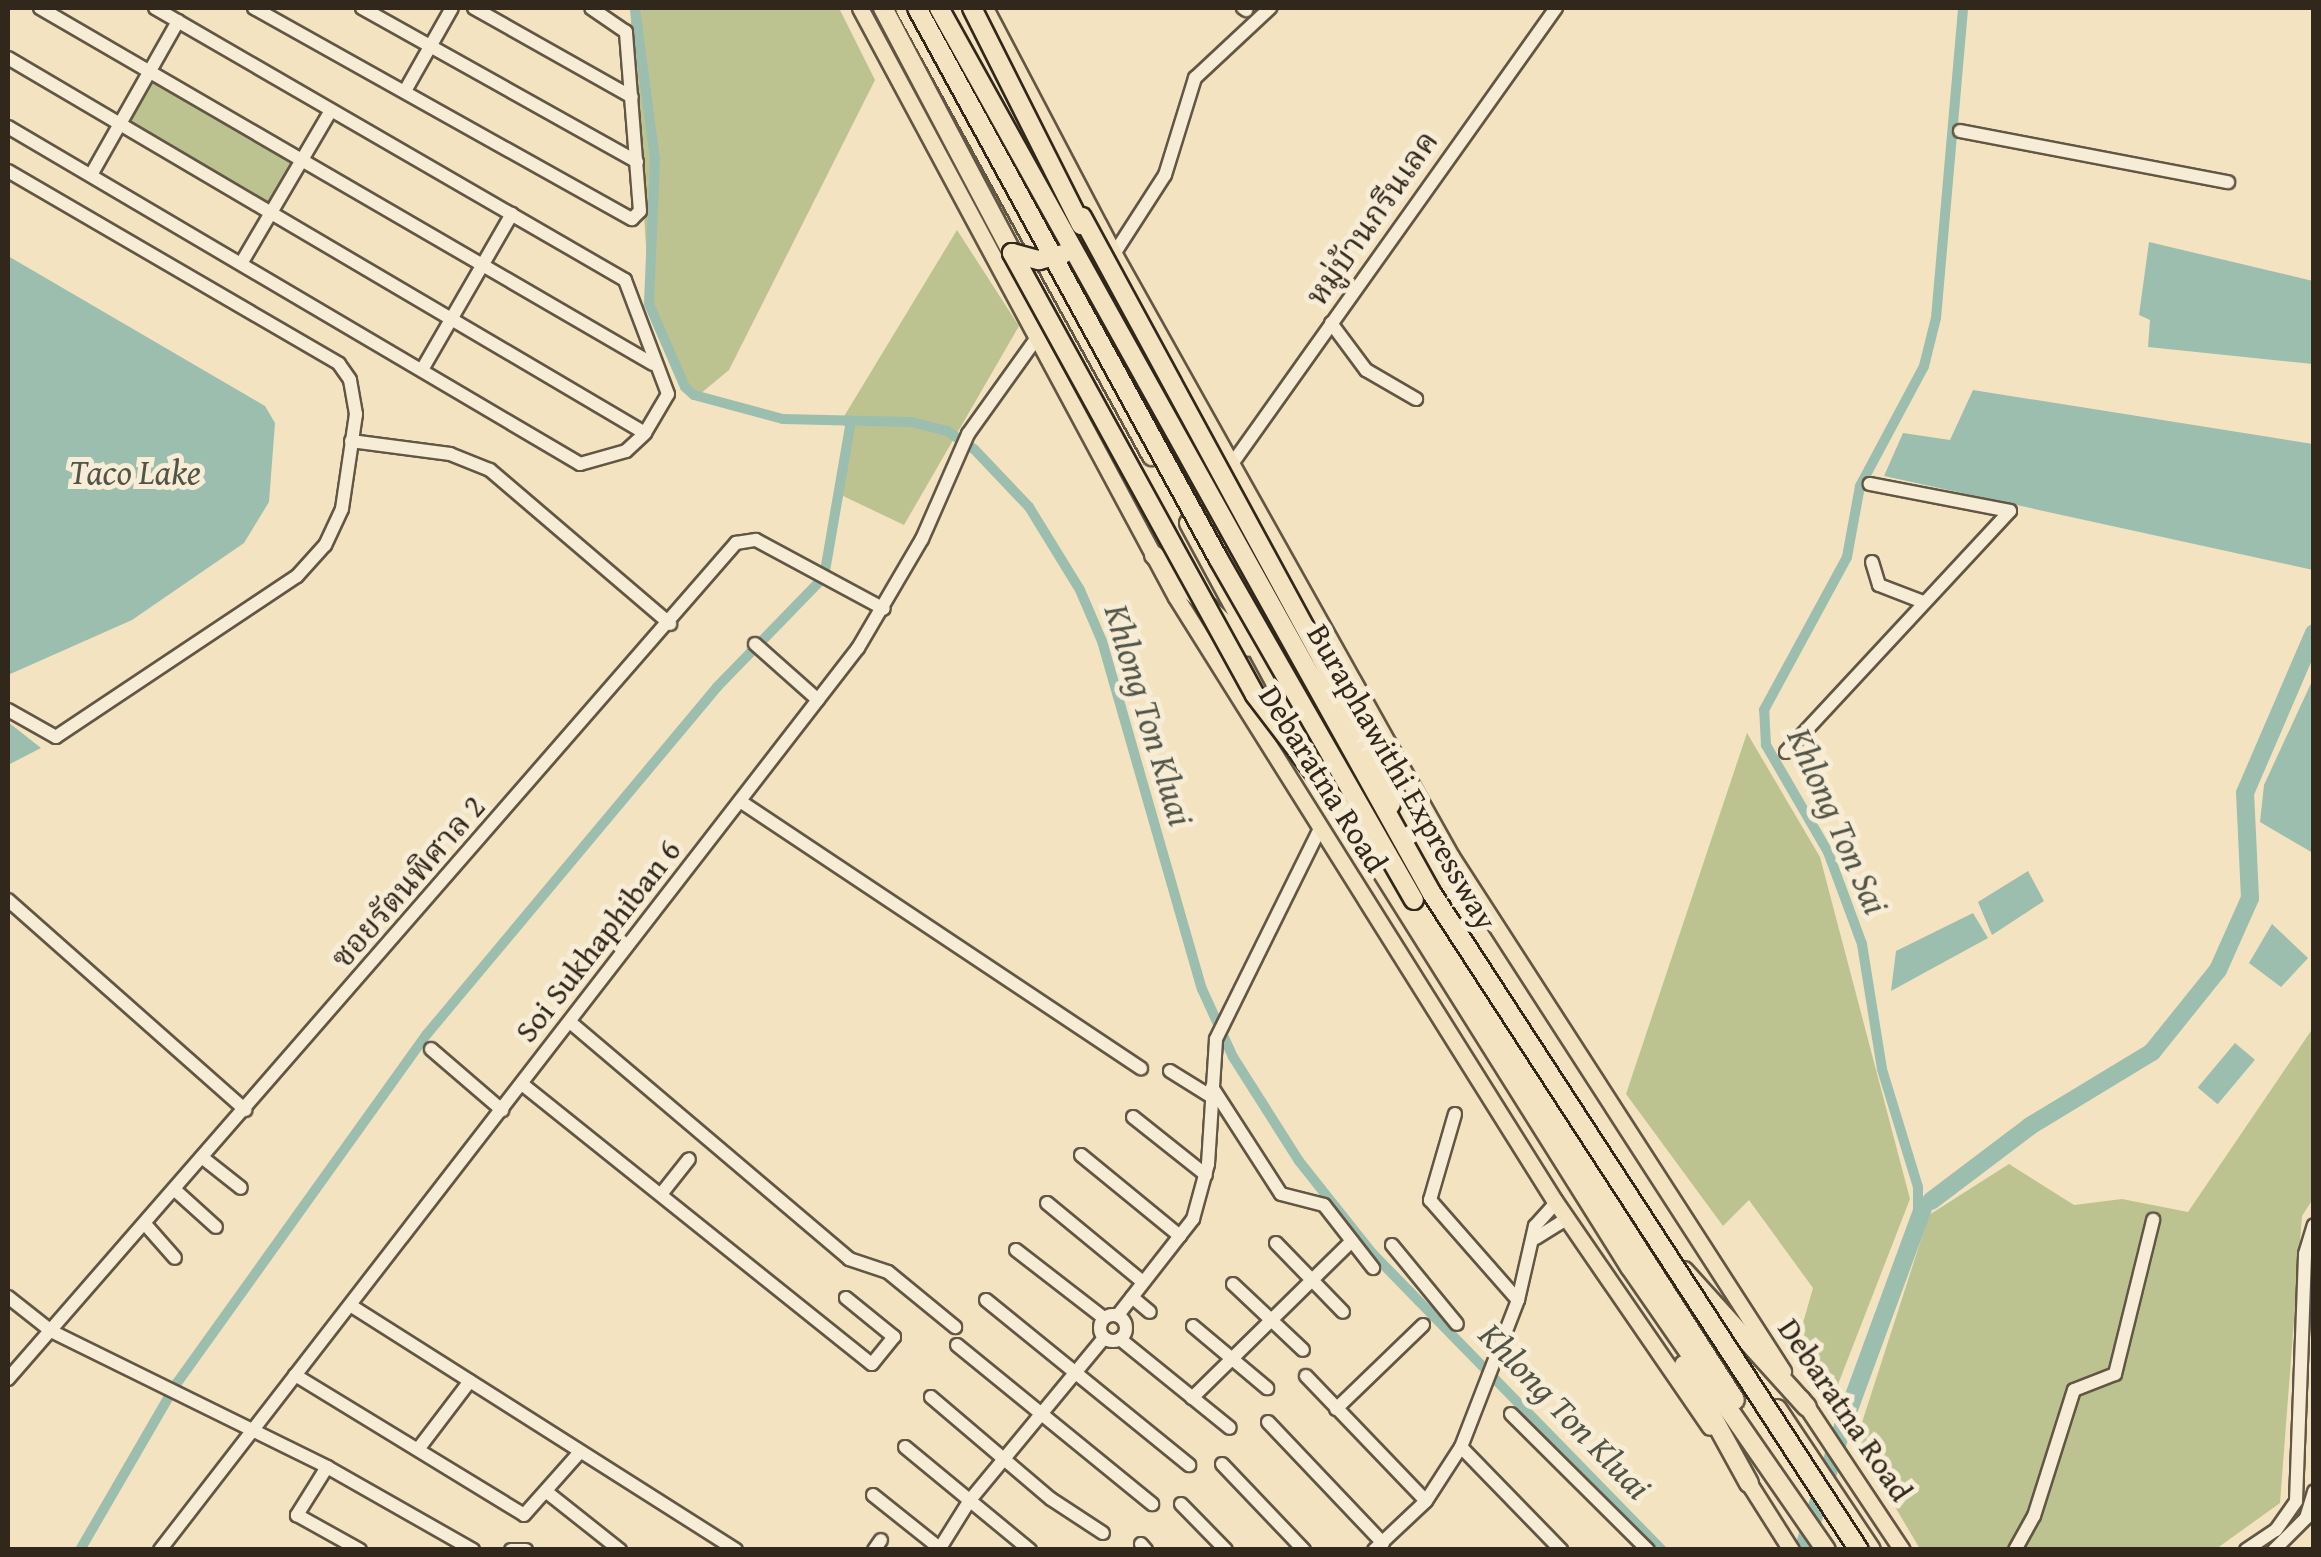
<!DOCTYPE html>
<html>
<head>
<meta charset="utf-8">
<style>
  body { margin:0 }
  #map { position:relative; width:2321px; height:1557px; overflow:hidden; background:#f3e3c0; font-family:"Gentium Book Plus","Noto Serif Thai",serif }
  div>[style] { position:absolute }
  [style*='--x'] { left:calc(var(--x)*1px); top:calc(var(--y)*1px); width:calc(var(--w)*1px); rotate:calc(var(--a)*1deg) }
  .green>* { inset:0; background:#bcc391; transform-origin:0 0 }
  .water>* { inset:0; background:#9cbeaf; transform-origin:0 0 }
  .canal>* { height:10px; margin:-5px; padding:0 5px; transform-origin:5px; border-radius:5px; background:#9cbeaf }
  .river>* { height:18px; margin:-9px; padding:0 9px; transform-origin:9px; border-radius:9px; background:#9cbeaf }
  .roads { filter:drop-shadow(2px 0 #625644) drop-shadow(-2px 0 #625644) drop-shadow(0 2px #625644) drop-shadow(0 -2px #625644) }
  .minor>* { height:12px; margin:-6px; padding:0 6px; transform-origin:6px; border-radius:6px; background:#f7edd6 }
  .minor>.ring { margin:-6px; padding:0; box-sizing:content-box; background:none; border:12px solid #f7edd6; border-radius:50% }
  .major>* { height:15px; margin:-7.5px; padding:0 7.5px; transform-origin:7.5px; border-radius:7.5px; background:#f3e3c0 }
  .highway>* { height:18px; margin:-9px; padding:0 9px; transform-origin:9px; border-radius:9px; background:#f3e3c0 }
  .bridges { filter:drop-shadow(2px 0 #31271b) drop-shadow(-2px 0 #31271b) drop-shadow(0 2px #31271b) drop-shadow(0 -2px #31271b) }
  .highway-bridge>* { height:18px; margin:-9px; padding:0 9px; transform-origin:9px; border-radius:9px; background:#f3e3c0 }
  span { translate:-50% -50%; white-space:nowrap; text-align:center; line-height:1.15; -webkit-text-stroke:10px #f7edd6; paint-order:stroke }
  .street-label { font-size:32px; color:#31271b }
  .water-label { font-size:35px; color:#515447; font-style:italic }
  .frame { position:absolute; inset:0; border:10px solid #31271b; pointer-events:none }
</style>
</head>
<body>
<div id="map">
  <div class="green">
    <div style="clip-path:polygon(630px 8px,839px 8px,875px 80px,729px 370px,700px 394px,683px 383px,650px 305px)"></div>
    <div style="left:153px;top:74px;width:173px;height:61px;rotate:29deg"></div>
    <div style="clip-path:polygon(957px 230px,1019px 326px,904px 525px,841px 495px,849px 429px,840px 423px)"></div>
    <div style="clip-path:polygon(1747px 733px,1820px 857px,1910px 1199px,1830px 1405px,1795px 1351px,1813px 1288px,1749px 1200px,1723px 1226px,1626px 1094px)"></div>
    <div style="clip-path:polygon(2313px 1028px,2313px 1199px,2302px 1216px,2280px 1503px,2216px 1549px,1920px 1549px,1856px 1441px,1929px 1215px,2009px 1164px,2074px 1205px,2122px 1199px,2188px 1212px)"></div>
  </div>
  <div class="water">
    <div style="clip-path:polygon(2149px 242px,2313px 281px,2313px 364px,2148px 347px,2150px 320px,2139px 315px)"></div>
    <div style="clip-path:polygon(8px 256px,265px 406px,275px 423px,269px 502px,244px 543px,132px 620px,8px 675px)"></div>
    <div style="clip-path:polygon(1973px 390px,2313px 444px,2313px 570px,1884px 476px,1903px 433px,1950px 440px)"></div>
    <div style="clip-path:polygon(2313px 679px,2313px 853px,2260px 822px,2264px 785px)"></div>
    <div style="clip-path:polygon(8px 722px,41px 748px,8px 765px)"></div>
    <div style="clip-path:polygon(2028px 871px,2044px 901px,1992px 935px,1978px 902px)"></div>
    <div style="clip-path:polygon(1973px 913px,1988px 938px,1891px 991px,1896px 951px)"></div>
    <div style="clip-path:polygon(2272px 924px,2308px 958px,2281px 987px,2249px 963px)"></div>
    <div style="left:2235px;top:1043px;width:26px;height:58px;rotate:40deg"></div>
  </div>
  <div class="canal">
    <div style="--x:635;--y:8;--w:153;--a:82.5"></div>
    <div style="--x:655;--y:160;--w:144;--a:92.4"></div>
    <div style="--x:649;--y:304;--w:90;--a:66.6"></div>
    <div style="--x:685;--y:387;--w:12;--a:42"></div>
    <div style="--x:694;--y:395;--w:92;--a:15.1"></div>
    <div style="--x:783;--y:419;--w:128;--a:1.3"></div>
    <div style="--x:911;--y:422;--w:37;--a:14"></div>
    <div style="--x:947;--y:431;--w:32;--a:34"></div>
    <div style="--x:974;--y:449;--w:80;--a:46.5"></div>
    <div style="--x:1029;--y:507;--w:97;--a:58.4"></div>
    <div style="--x:1080;--y:590;--w:56;--a:66.7"></div>
    <div style="--x:1102;--y:641;--w:362;--a:74"></div>
    <div style="--x:1202;--y:989;--w:75;--a:65.5"></div>
    <div style="--x:1233;--y:1057;--w:123;--a:57.6"></div>
    <div style="--x:1299;--y:1161;--w:117;--a:51.6"></div>
    <div style="--x:1372;--y:1253;--w:415;--a:45.7"></div>
    <div style="--x:1918;--y:1211;--w:24;--a:-90"></div>
    <div style="--x:1918;--y:1187;--w:123;--a:-107"></div>
    <div style="--x:1882;--y:1069;--w:127;--a:-99.1"></div>
    <div style="--x:1862;--y:944;--w:98;--a:-110.3"></div>
    <div style="--x:1828;--y:852;--w:124;--a:-120.1"></div>
    <div style="--x:1766;--y:745;--w:35;--a:-93"></div>
    <div style="--x:1764;--y:710;--w:174;--a:-61.5"></div>
    <div style="--x:1847;--y:557;--w:72;--a:-79.6"></div>
    <div style="--x:1860;--y:486;--w:136;--a:-61.9"></div>
    <div style="--x:1924;--y:366;--w:49;--a:-76"></div>
    <div style="--x:1936;--y:318;--w:311;--a:-85"></div>
    <div style="--x:80;--y:1550;--w:193;--a:-59.9"></div>
    <div style="--x:177;--y:1383;--w:429;--a:-54.4"></div>
    <div style="--x:427;--y:1034;--w:452;--a:-50.1"></div>
    <div style="--x:717;--y:687;--w:153;--a:-45.8"></div>
    <div style="--x:824;--y:577;--w:158;--a:-80.2"></div>
  </div>
  <div class="river">
    <div style="--x:1931;--y:1201;--w:124;--a:-37.1"></div>
    <div style="--x:2030;--y:1126;--w:143;--a:-31.2"></div>
    <div style="--x:2152;--y:1052;--w:105;--a:-51.2"></div>
    <div style="--x:2218;--y:970;--w:79;--a:-66"></div>
    <div style="--x:2250;--y:898;--w:105;--a:-92.7"></div>
    <div style="--x:2245;--y:793;--w:174;--a:-66.7"></div>
    <div style="--x:1848;--y:1412;--w:217;--a:-69.8"></div>
    <div style="--x:1803;--y:1550;--w:133;--a:-72.1"></div>
  </div>
  <div class="roads">
    <div class="minor">
      <div style="--x:40;--y:8;--w:709;--a:30.15"></div>
      <div style="--x:254;--y:8;--w:433;--a:29.2"></div>
      <div style="--x:632;--y:219;--w:11;--a:-45"></div>
      <div style="--x:640;--y:211;--w:180;--a:-94.5"></div>
      <div style="--x:626;--y:32;--w:42;--a:-145.6"></div>
      <div style="--x:362;--y:8;--w:315;--a:29.2"></div>
      <div style="--x:474;--y:8;--w:181;--a:29.4"></div>
      <div style="--x:1243;--y:8;--w:4;--a:34"></div>
      <div style="--x:8;--y:58;--w:739;--a:30.49"></div>
      <div style="--x:405;--y:91;--w:95;--a:-60.5"></div>
      <div style="--x:8;--y:127;--w:664;--a:30.5"></div>
      <div style="--x:580;--y:464;--w:48;--a:-15.8"></div>
      <div style="--x:626;--y:451;--w:26;--a:-43"></div>
      <div style="--x:645;--y:433;--w:45;--a:-59.5"></div>
      <div style="--x:668;--y:394;--w:122;--a:-110.7"></div>
      <div style="--x:625;--y:280;--w:543;--a:-149.94"></div>
      <div style="--x:1960;--y:131;--w:273;--a:10.8"></div>
      <div style="--x:8;--y:171;--w:383;--a:30.2"></div>
      <div style="--x:339;--y:364;--w:19;--a:55"></div>
      <div style="--x:350;--y:380;--w:35;--a:80"></div>
      <div style="--x:356;--y:414;--w:96;--a:98.4"></div>
      <div style="--x:342;--y:509;--w:40;--a:115"></div>
      <div style="--x:325;--y:545;--w:42;--a:132.1"></div>
      <div style="--x:297;--y:576;--w:290;--a:146.3"></div>
      <div style="--x:56;--y:737;--w:55;--a:-150.6"></div>
      <div style="--x:91;--y:175;--w:177;--a:-60.5"></div>
      <div style="--x:1114;--y:254;--w:94;--a:-57.2"></div>
      <div style="--x:1165;--y:175;--w:102;--a:-72.8"></div>
      <div style="--x:1195;--y:78;--w:103;--a:-43"></div>
      <div style="--x:242;--y:262;--w:176;--a:-59.6"></div>
      <div style="--x:1331;--y:323;--w:59;--a:53.3"></div>
      <div style="--x:1366;--y:370;--w:58;--a:30.1"></div>
      <div style="--x:423;--y:368;--w:178;--a:-60"></div>
      <div style="--x:351;--y:441;--w:100;--a:7.5"></div>
      <div style="--x:450;--y:454;--w:43;--a:21.8"></div>
      <div style="--x:490;--y:470;--w:237;--a:40.5"></div>
      <div style="--x:1234;--y:461;--w:556;--a:-54.59"></div>
      <div style="--x:1872;--y:562;--w:24;--a:73"></div>
      <div style="--x:1879;--y:585;--w:47;--a:21.1"></div>
      <div style="--x:755;--y:644;--w:84;--a:41.6"></div>
      <div style="--x:1786;--y:752;--w:329;--a:-47.1"></div>
      <div style="--x:2010;--y:511;--w:143;--a:-169.1"></div>
      <div style="--x:740;--y:801;--w:482;--a:33.7"></div>
      <div style="--x:8;--y:900;--w:317;--a:41.5"></div>
      <div style="--x:570;--y:1022;--w:366;--a:40.3"></div>
      <div style="--x:849;--y:1259;--w:41;--a:18.4"></div>
      <div style="--x:888;--y:1272;--w:87;--a:39.4"></div>
      <div style="--x:431;--y:1049;--w:94;--a:40.7"></div>
      <div style="--x:1170;--y:1071;--w:49;--a:31.8"></div>
      <div style="--x:522;--y:1084;--w:448;--a:38.7"></div>
      <div style="--x:872;--y:1364;--w:35;--a:-51"></div>
      <div style="--x:894;--y:1337;--w:62;--a:-140.9"></div>
      <div style="--x:1212;--y:1087;--w:127;--a:57.2"></div>
      <div style="--x:1281;--y:1194;--w:44;--a:14.3"></div>
      <div style="--x:1324;--y:1205;--w:80;--a:52.1"></div>
      <div style="--x:1455;--y:1114;--w:90;--a:106.2"></div>
      <div style="--x:1430;--y:1200;--w:133;--a:48.7"></div>
      <div style="--x:1133;--y:1117;--w:93;--a:38.5"></div>
      <div style="--x:1081;--y:1155;--w:128;--a:39.3"></div>
      <div style="--x:203;--y:1158;--w:48;--a:38.3"></div>
      <div style="--x:175;--y:1190;--w:55;--a:42.1"></div>
      <div style="--x:662;--y:1193;--w:43;--a:-51.5"></div>
      <div style="--x:1047;--y:1203;--w:124;--a:39.5"></div>
      <div style="--x:145;--y:1224;--w:45;--a:48.6"></div>
      <div style="--x:1536;--y:1238;--w:36;--a:-32"></div>
      <div style="--x:1276;--y:1243;--w:96;--a:45.8"></div>
      <div style="--x:1392;--y:1245;--w:102;--a:50.6"></div>
      <div style="--x:1016;--y:1250;--w:111;--a:37.7"></div>
      <div style="--x:1233;--y:1284;--w:96;--a:43.3"></div>
      <div style="--x:8;--y:1297;--w:55;--a:38.3"></div>
      <div style="--x:51;--y:1331;--w:308;--a:26.2"></div>
      <div style="--x:327;--y:1467;--w:168;--a:29.6"></div>
      <div style="--x:1132;--y:1297;--w:23;--a:40"></div>
      <div style="--x:986;--y:1300;--w:262;--a:39.1"></div>
      <div style="--x:350;--y:1305;--w:457;--a:32.4"></div>
      <div class="ring" style="left:1100px;top:1315px;width:14px;height:14px"></div>
      <div style="--x:1118;--y:1315;--w:122;--a:-52"></div>
      <div style="--x:1193;--y:1219;--w:57;--a:-74.7"></div>
      <div style="--x:1208;--y:1164;--w:125;--a:-86.3"></div>
      <div style="--x:1216;--y:1039;--w:234;--a:-63.7"></div>
      <div style="--x:1193;--y:1326;--w:97;--a:40"></div>
      <div style="--x:1120;--y:1339;--w:141;--a:39"></div>
      <div style="--x:957;--y:1345;--w:252;--a:39.2"></div>
      <div style="--x:295;--y:1375;--w:268;--a:31.4"></div>
      <div style="--x:524;--y:1515;--w:84;--a:-48.4"></div>
      <div style="--x:1306;--y:1376;--w:173;--a:46.2"></div>
      <div style="--x:8;--y:1379;--w:1109;--a:-48.95"></div>
      <div style="--x:736;--y:543;--w:20;--a:-9"></div>
      <div style="--x:756;--y:540;--w:145;--a:28.3"></div>
      <div style="--x:931;--y:1397;--w:157;--a:40.4"></div>
      <div style="--x:1051;--y:1499;--w:62;--a:33.2"></div>
      <div style="--x:1192;--y:1398;--w:224;--a:-44.5"></div>
      <div style="--x:1336;--y:1409;--w:121;--a:-44"></div>
      <div style="--x:1511;--y:1414;--w:193;--a:44.8"></div>
      <div style="--x:1268;--y:1422;--w:167;--a:46.5"></div>
      <div style="--x:905;--y:1447;--w:162;--a:39.5"></div>
      <div style="--x:1461;--y:1447;--w:144;--a:45.8"></div>
      <div style="--x:419;--y:1448;--w:84;--a:-52.7"></div>
      <div style="--x:1222;--y:1464;--w:119;--a:46.4"></div>
      <div style="--x:327;--y:1467;--w:57;--a:122"></div>
      <div style="--x:297;--y:1515;--w:72;--a:29.1"></div>
      <div style="--x:548;--y:1493;--w:92;--a:38.4"></div>
      <div style="--x:873;--y:1495;--w:88;--a:38.6"></div>
      <div style="--x:1181;--y:1504;--w:64;--a:45.6"></div>
      <div style="--x:1141;--y:1544;--w:8;--a:50"></div>
      <div style="--x:940;--y:1548;--w:57;--a:-58"></div>
      <div style="--x:970;--y:1500;--w:210;--a:-50.4"></div>
      <div style="--x:160;--y:1550;--w:1141;--a:-52.27"></div>
      <div style="--x:858;--y:648;--w:126;--a:-59.6"></div>
      <div style="--x:922;--y:539;--w:115;--a:-66.3"></div>
      <div style="--x:968;--y:434;--w:117;--a:-54.4"></div>
      <div style="--x:511;--y:1550;--w:15;--a:0"></div>
      <div style="--x:874;--y:1550;--w:12;--a:-55"></div>
      <div style="--x:1374;--y:1550;--w:71;--a:-43.3"></div>
      <div style="--x:1426;--y:1501;--w:64;--a:-57.1"></div>
      <div style="--x:1461;--y:1447;--w:158;--a:-68.8"></div>
      <div style="--x:1518;--y:1300;--w:76;--a:-77.1"></div>
      <div style="--x:1535;--y:1226;--w:31;--a:-48"></div>
      <div style="--x:2015;--y:1550;--w:39;--a:-61"></div>
      <div style="--x:2034;--y:1516;--w:132;--a:-72.4"></div>
      <div style="--x:2074;--y:1390;--w:44;--a:-21.3"></div>
      <div style="--x:2115;--y:1374;--w:159;--a:-76.1"></div>
      <div style="--x:2246;--y:1550;--w:36;--a:-34"></div>
      <div style="--x:2276;--y:1530;--w:35;--a:-55"></div>
      <div style="--x:2296;--y:1501;--w:247;--a:-87.9"></div>
      <div style="--x:2305;--y:1254;--w:30;--a:-73"></div>
      <div style="--x:2274;--y:1550;--w:45;--a:-45"></div>
      <div style="--x:2306;--y:1518;--w:28;--a:-73"></div>
    </div>
    <div class="major">
      <div style="--x:860;--y:8;--w:668;--a:61.79"></div>
      <div style="--x:1176;--y:597;--w:712;--a:57.92"></div>
      <div style="--x:1554;--y:1200;--w:275;--a:55.5"></div>
      <div style="--x:985;--y:8;--w:278;--a:62.3"></div>
      <div style="--x:1114;--y:254;--w:690;--a:60.76"></div>
      <div style="--x:1451;--y:856;--w:613;--a:57.19"></div>
      <div style="--x:1801;--y:1398;--w:182;--a:56.4"></div>
      <div style="--x:1743;--y:1474;--w:90;--a:57.7"></div>
    </div>
    <div class="highway">
      <div style="--x:883;--y:8;--w:277;--a:62.2"></div>
      <div style="--x:905;--y:8;--w:512;--a:61.13"></div>
      <div style="--x:1189;--y:523;--w:294;--a:61.6"></div>
      <div style="--x:1154;--y:555;--w:132;--a:44.1"></div>
      <div style="--x:1364;--y:843;--w:501;--a:57.9"></div>
      <div style="--x:1630;--y:1267;--w:344;--a:55.3"></div>
      <div style="--x:1414;--y:900;--w:594;--a:57.3"></div>
      <div style="--x:1684;--y:1271;--w:183;--a:47.9"></div>
      <div style="--x:1684;--y:1365;--w:135;--a:61.2"></div>
      <div style="--x:1777;--y:1409;--w:169;--a:56.3"></div>
    </div>
  </div>
  <div class="bridges">
    <div class="highway-bridge">
      <div style="--x:917;--y:8;--w:627;--a:61.31"></div>
      <div style="--x:1218;--y:558;--w:394;--a:60.2"></div>
      <div style="--x:939;--y:8;--w:1012;--a:60.9"></div>
      <div style="--x:1431;--y:892;--w:785;--a:56.96"></div>
      <div style="--x:972;--y:8;--w:243;--a:63.3"></div>
      <div style="--x:1082;--y:217;--w:503;--a:61.5"></div>
      <div style="--x:1322;--y:659;--w:161;--a:64.7"></div>
      <div style="--x:1012;--y:253;--w:504;--a:61.2"></div>
      <div style="--x:1255;--y:695;--w:200;--a:52.7"></div>
      <div style="--x:1012;--y:253;--w:28;--a:15"></div>
      <div style="--x:1039;--y:260;--w:25;--a:-14"></div>
    </div>
  </div>
  <div class="street-label">
    <span style="left:1372px;top:218px;rotate:-55deg">หมู่บ้านกรีนเลค</span>
    <span style="left:1402px;top:777px;rotate:60deg">Buraphawithi Expressway</span>
    <span style="left:1323px;top:779px;rotate:58deg">Debaratna Road</span>
    <span style="left:408px;top:882px;rotate:-49deg">ซอยรัตนพิศาล 2</span>
    <span style="left:598px;top:941px;rotate:-52deg">Soi Sukhaphiban 6</span>
    <span style="left:1845px;top:1410px;rotate:56deg">Debaratna Road</span>
  </div>
  <div class="water-label">
    <span style="left:135px;top:472px">Taco Lake</span>
    <span style="left:1149px;top:715px;rotate:73deg">Khlong Ton Kluai</span>
    <span style="left:1838px;top:821px;rotate:66deg">Khlong Ton Sai</span>
    <span style="left:1565px;top:1411px;rotate:46deg">Khlong Ton Kluai</span>
  </div>
  <div class="frame"></div>
</div>
</body>
</html>
